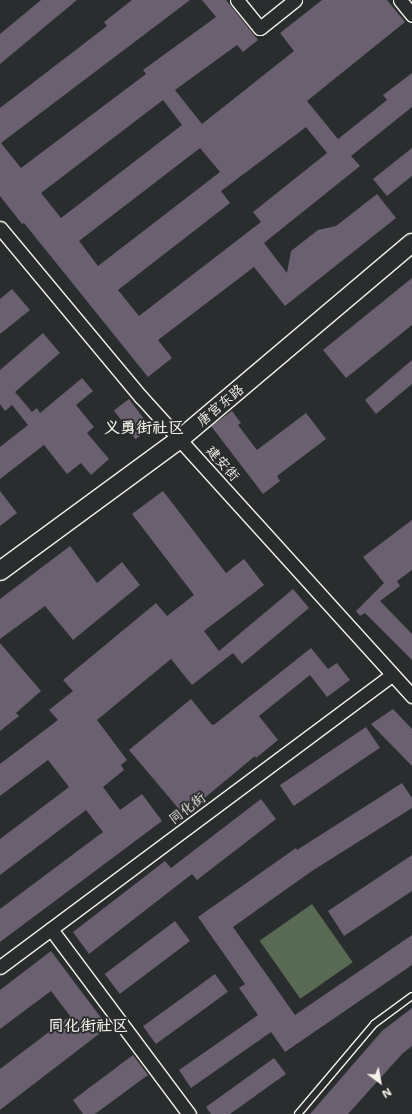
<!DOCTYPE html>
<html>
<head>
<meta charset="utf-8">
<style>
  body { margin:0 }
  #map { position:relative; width:412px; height:1114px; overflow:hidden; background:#2a2d2e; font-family:"Shantell Sans","LXGW WenKai TC",sans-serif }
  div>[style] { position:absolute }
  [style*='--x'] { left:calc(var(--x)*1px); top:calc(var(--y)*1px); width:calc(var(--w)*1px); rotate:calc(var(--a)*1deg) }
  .green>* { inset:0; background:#586a53; transform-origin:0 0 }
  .building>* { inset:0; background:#6a606f; transform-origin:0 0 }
  .roads { filter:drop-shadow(1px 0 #f4f1e8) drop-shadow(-1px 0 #f4f1e8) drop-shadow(0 1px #f4f1e8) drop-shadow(0 -1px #f4f1e8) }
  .lane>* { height:6px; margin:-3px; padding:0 3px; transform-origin:3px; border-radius:3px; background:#2a2d2e }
  .street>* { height:13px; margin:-6.5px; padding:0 6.5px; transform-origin:6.5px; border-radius:6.5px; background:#2a2d2e }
  .secondary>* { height:18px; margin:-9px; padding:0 9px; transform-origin:9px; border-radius:9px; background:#2a2d2e }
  span { translate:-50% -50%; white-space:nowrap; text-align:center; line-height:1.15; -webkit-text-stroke:4px #2a2d2e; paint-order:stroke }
  .street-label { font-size:14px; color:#f4f1e8 }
  .quarter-label { font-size:16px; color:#f4f1e8; font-weight:700 }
  .north { position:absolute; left:360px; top:1062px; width:40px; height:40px; -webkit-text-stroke:3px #2a2d2e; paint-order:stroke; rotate:148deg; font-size:11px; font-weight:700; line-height:16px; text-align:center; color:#f4f1e8 }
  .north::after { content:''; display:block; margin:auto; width:14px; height:18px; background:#f4f1e8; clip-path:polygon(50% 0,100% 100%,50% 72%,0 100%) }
</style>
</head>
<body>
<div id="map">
  <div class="green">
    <div style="left:312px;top:904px;width:71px;height:64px;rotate:55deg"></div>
  </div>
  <div class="building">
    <div style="clip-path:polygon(41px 0,77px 0,0 64px,0 34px)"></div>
    <div style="clip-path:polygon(evenodd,132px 0,190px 0,1px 143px,21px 168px,146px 74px,143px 70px,216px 17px,202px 0,226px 0,258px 40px,243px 52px,237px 45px,175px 90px,202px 124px,294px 51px,280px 33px,322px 0,387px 0,405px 22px,307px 101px,338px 139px,387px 100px,383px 95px,412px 73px,412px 107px,351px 156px,360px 166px,264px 243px,287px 273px,291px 251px,318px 230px,336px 226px,377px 194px,396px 218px,285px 306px,254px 267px,158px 340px,172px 358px,148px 377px,24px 223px,22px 224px,0 196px,0 108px,107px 26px,104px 22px,132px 0,163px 100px,182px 125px,61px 218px,41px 193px,163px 100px,132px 0,306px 127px,327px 153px,253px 212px,261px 222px,139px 316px,118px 290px,230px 203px,221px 191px,306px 127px,132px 0,200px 148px,220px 172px,98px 266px,79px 241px,200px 148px)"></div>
    <div style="clip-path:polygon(412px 148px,412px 176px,387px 196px,373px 179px)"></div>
    <div style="clip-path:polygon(412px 278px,412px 325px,346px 378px,323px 350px)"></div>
    <div style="clip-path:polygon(12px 289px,30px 310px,0 334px,0 299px)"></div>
    <div style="clip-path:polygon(43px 333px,60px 353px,15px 392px,32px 412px,37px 408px,40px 413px,82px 378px,93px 391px,76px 405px,94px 427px,87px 433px,109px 459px,91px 475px,81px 463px,67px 474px,44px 445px,0 479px,0 447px,28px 425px,12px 405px,5px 411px,0 404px,0 370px)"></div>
    <div style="clip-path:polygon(412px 360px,412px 384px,376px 414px,365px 400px)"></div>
    <div style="left:129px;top:399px;width:36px;height:19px;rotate:53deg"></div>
    <div style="clip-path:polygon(232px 411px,241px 423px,238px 425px,257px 450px,306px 413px,326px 439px,277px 476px,280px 481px,263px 494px,211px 426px)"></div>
    <div style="clip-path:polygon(0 491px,17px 513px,0 526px)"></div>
    <div style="clip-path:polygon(163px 491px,226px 573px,244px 559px,264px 585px,204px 631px,219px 651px,293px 589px,309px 608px,242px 664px,233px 653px,192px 685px,171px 659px,97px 720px,127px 760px,121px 765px,124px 770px,103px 787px,120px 810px,142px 794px,162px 821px,0 942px,0 909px,103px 832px,86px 810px,0 875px,0 839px,69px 787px,48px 760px,0 796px,0 764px,58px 720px,49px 710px,73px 691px,63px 680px,156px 603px,167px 616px,194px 595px,132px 514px)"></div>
    <div style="clip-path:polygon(412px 520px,412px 570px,397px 581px,400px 586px,380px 601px,412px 634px,412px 660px,365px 613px,360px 616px,356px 611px,384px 583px,363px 557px)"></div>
    <div style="clip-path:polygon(70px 546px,97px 583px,122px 562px,140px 585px,73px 640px,45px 606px,0 639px,0 599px)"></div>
    <div style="clip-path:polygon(0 643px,41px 691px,16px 713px,19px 716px,0 731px)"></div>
    <div style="clip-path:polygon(311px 648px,328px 669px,337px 663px,350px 680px,327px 697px,310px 675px,259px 716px,278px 740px,256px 758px,255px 756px,184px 815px,129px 750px,191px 699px,212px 725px,215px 724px)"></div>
    <div style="clip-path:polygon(393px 709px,412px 729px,412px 766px,371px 724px)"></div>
    <div style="left:366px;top:727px;width:25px;height:104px;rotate:56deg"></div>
    <div style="clip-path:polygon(402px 783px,412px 798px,412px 808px,312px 871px,233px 927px,295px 1015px,412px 935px,412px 965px,285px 1052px,271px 1032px,191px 1088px,179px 1070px,258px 1015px,239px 988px,245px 984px,198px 917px,296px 848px,297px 850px)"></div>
    <div style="clip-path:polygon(261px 799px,276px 819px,197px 880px,192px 874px,89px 954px,73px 932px,165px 861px,171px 868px)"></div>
    <div style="clip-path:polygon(412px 855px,412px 891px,344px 936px,328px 911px)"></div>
    <div style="left:175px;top:921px;width:25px;height:88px;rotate:53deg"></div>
    <div style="clip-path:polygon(51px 951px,108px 1027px,0 1110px,0 1069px,70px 1016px,51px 991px,0 1029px,0 990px)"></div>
    <div style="left:215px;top:974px;width:22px;height:89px;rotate:54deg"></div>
    <div style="clip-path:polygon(412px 1008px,412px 1046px,402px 1054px,348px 1114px,310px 1114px,382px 1031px)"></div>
    <div style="clip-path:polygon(133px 1055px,148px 1075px,95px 1114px,83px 1114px,73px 1100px)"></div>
    <div style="clip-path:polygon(274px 1058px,286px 1074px,230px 1114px,211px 1114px,206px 1107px)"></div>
  </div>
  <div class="roads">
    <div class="lane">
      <div style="--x:298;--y:1114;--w:118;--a:-49.8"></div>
      <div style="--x:374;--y:1024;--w:47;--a:-36.4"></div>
    </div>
    <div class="street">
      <div style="--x:237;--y:0;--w:36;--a:51"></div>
      <div style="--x:260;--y:28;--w:45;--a:-38.7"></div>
      <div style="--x:400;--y:0;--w:19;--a:51"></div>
      <div style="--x:0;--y:228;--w:220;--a:50.2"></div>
      <div style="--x:141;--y:397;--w:404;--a:47.8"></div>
      <div style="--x:51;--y:929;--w:231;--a:53.3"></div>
      <div style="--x:0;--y:967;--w:489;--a:-36.7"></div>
    </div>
    <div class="secondary">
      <div style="--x:0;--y:571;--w:223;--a:-36.3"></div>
      <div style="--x:180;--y:439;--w:304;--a:-40.2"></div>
    </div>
  </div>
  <div class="street-label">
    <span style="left:220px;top:405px;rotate:-40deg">唐宫东路</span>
    <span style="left:223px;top:463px;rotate:48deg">建安街</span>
    <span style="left:187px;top:808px;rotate:-37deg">同化街</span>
  </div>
  <div class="quarter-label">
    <span style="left:144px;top:428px">义勇街社区</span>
    <span style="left:88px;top:1026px">同化街社区</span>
  </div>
  <div class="north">N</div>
</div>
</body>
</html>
